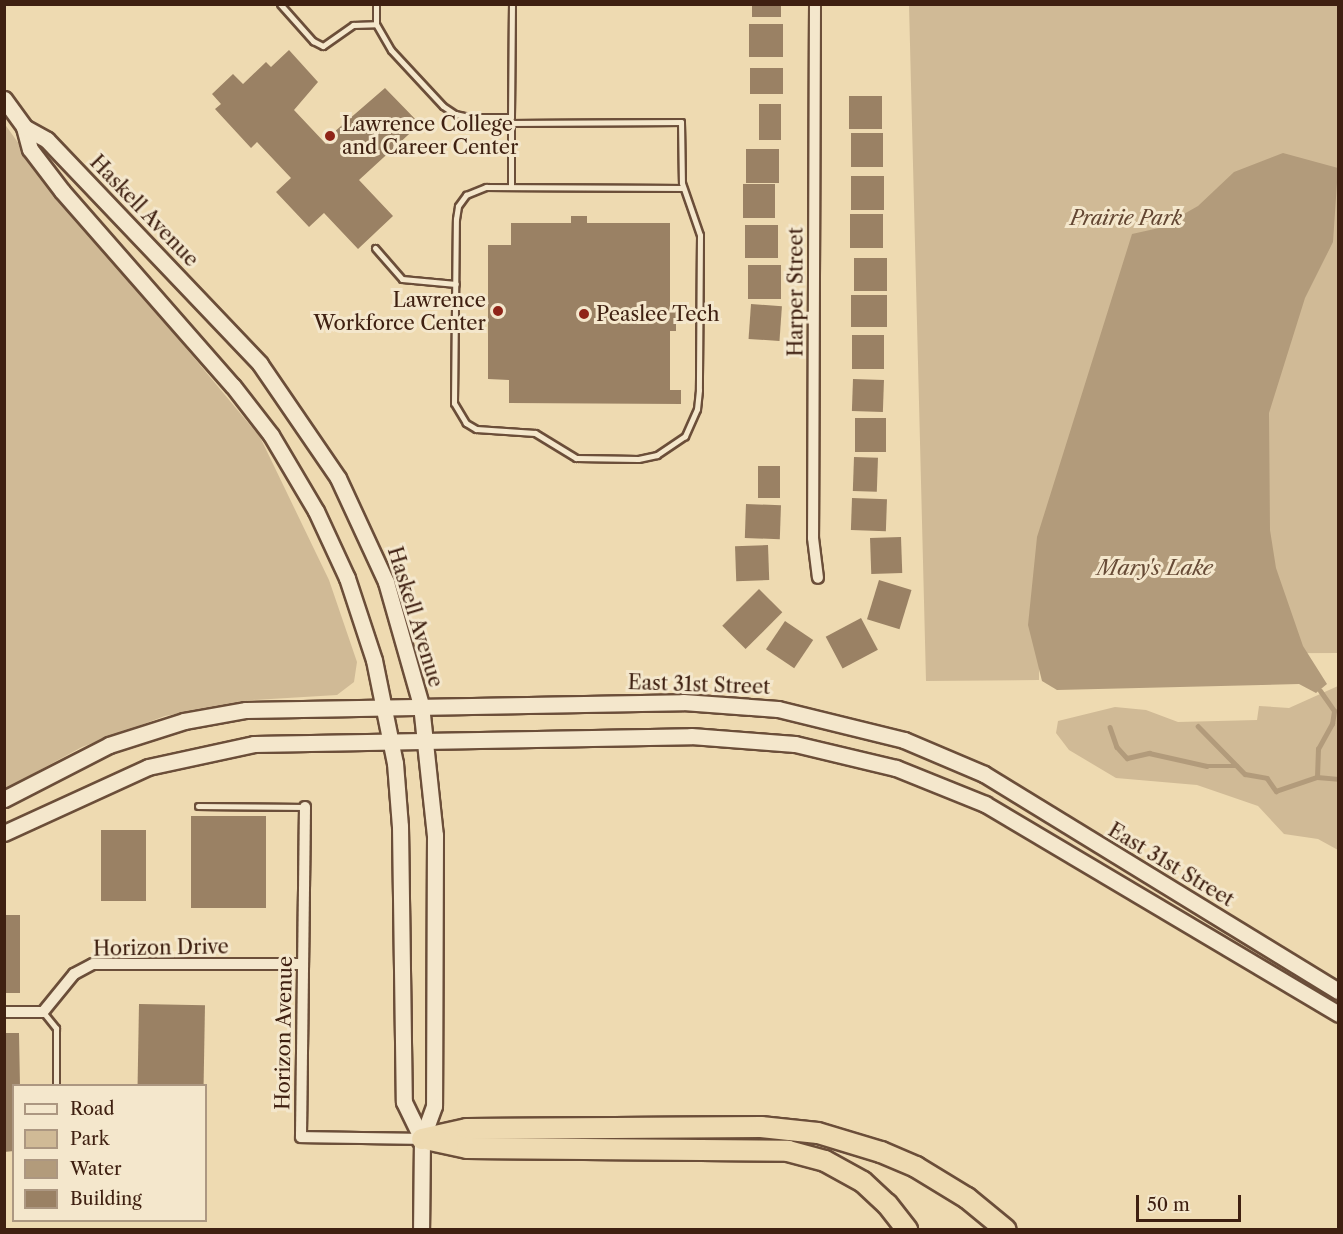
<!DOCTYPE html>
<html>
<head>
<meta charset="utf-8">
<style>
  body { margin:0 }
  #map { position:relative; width:1343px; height:1234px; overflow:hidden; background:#eedab1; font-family:"Libre Caslon Text",serif }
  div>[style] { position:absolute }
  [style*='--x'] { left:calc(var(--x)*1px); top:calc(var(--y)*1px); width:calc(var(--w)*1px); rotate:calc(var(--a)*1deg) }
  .green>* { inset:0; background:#d0ba96 }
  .water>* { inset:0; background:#b29b7b }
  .stream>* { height:4.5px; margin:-2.25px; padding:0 2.25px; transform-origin:2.25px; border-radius:2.25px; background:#b29b7b }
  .building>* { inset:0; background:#9a8164; transform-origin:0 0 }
  .roads { filter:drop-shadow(2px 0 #6b4e39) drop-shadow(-2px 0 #6b4e39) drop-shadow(0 2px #6b4e39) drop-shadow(0 -2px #6b4e39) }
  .service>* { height:5px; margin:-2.5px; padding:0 2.5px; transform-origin:2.5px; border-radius:2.5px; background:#f4e7cc }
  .minor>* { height:10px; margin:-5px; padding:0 5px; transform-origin:5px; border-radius:5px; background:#f4e7cc }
  .secondary>* { height:15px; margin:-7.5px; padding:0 7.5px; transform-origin:7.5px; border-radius:7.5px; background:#f4e7cc }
  .motorway>* { height:20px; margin:-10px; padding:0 10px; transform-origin:10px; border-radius:10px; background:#eedab1 }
  .dots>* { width:16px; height:16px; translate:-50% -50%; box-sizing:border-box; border:3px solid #f4e7cc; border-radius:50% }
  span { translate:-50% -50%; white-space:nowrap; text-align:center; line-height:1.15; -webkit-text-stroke:6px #f4e7cc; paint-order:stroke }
  .poi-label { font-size:20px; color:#3f2011 }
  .left { translate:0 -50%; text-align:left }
  .right { translate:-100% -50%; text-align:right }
  .street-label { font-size:20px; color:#3f2011 }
  .park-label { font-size:20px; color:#634632; font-style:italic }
  .water-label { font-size:21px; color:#674b36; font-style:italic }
  .frame { position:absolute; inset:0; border:6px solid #3f2011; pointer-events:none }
  .legend { position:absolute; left:12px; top:1084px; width:195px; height:138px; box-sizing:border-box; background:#f4e7cc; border:2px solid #ac9781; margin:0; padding:8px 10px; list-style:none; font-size:18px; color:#3f2011 }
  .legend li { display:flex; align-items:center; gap:12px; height:30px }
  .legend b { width:30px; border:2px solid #ac9781 }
  .scale { position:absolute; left:1136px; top:1195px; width:105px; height:27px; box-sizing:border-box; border:3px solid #3f2011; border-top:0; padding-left:8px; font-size:18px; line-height:21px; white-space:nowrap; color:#3f2011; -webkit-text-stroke:4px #f4e7cc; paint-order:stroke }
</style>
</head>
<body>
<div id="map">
  <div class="green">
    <div style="clip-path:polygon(909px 5px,1338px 5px,1338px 653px,1039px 654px,1039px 680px,926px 681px)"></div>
    <div style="clip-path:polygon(4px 123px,37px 169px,260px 437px,329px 580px,357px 662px,354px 682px,337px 695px,252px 700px,165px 716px,82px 747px,5px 789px)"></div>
    <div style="clip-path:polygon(1338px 686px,1338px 850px,1318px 839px,1284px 834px,1258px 806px,1197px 785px,1116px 778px,1069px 750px,1056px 733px,1058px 721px,1115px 707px,1146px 710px,1178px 722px,1257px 720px,1259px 706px,1289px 708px)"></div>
  </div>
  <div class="water">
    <div style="clip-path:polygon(1283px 153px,1338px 168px,1333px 242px,1305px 298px,1269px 413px,1270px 530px,1276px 568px,1303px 646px,1327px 684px,1316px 693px,1299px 684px,1057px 690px,1042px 681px,1028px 625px,1037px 537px,1132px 234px,1159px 228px,1198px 206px,1234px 172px)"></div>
  </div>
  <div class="stream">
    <div style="--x:1198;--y:726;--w:67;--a:45.6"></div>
    <div style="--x:1245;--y:774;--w:22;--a:10"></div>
    <div style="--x:1267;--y:778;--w:16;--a:55"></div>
    <div style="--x:1276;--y:791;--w:43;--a:-18.9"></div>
    <div style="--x:1317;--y:777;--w:21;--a:5"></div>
    <div style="--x:1110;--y:727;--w:21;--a:71"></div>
    <div style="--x:1117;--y:747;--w:15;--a:48"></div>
    <div style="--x:1127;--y:758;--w:23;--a:-13"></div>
    <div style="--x:1149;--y:753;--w:59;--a:12.6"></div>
    <div style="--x:1207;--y:766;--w:30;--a:0"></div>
    <div style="--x:1317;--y:777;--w:28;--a:-88"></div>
    <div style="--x:1318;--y:749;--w:29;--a:-61"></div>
    <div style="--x:1332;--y:724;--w:13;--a:-81"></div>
    <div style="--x:1334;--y:711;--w:24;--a:-125"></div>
  </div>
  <div class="building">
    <div style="left:752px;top:4px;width:29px;height:13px"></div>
    <div style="left:749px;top:24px;width:34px;height:33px"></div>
    <div style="clip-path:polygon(289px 50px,318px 82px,294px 110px,326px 144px,335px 136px,333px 133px,385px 88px,420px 124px,359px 180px,393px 216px,358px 249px,324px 213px,309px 227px,276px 192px,291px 178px,257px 142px,251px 148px,215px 109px,221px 104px,212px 94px,233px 74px,243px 84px,266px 62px,271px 67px)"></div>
    <div style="left:750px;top:68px;width:33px;height:26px"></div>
    <div style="left:849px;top:96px;width:33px;height:33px"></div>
    <div style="left:759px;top:104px;width:22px;height:36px"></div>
    <div style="left:851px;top:133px;width:32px;height:34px"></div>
    <div style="left:746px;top:149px;width:33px;height:34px"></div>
    <div style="left:851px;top:176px;width:33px;height:34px"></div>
    <div style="left:743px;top:184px;width:32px;height:34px"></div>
    <div style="left:850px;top:214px;width:33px;height:34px"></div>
    <div style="clip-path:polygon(571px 216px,587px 216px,587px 223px,670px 223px,670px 309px,679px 309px,679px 320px,676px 320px,676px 331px,670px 331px,670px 390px,681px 390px,681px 404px,509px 403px,509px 380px,488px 379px,488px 245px,511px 245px,511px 223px,571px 223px)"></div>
    <div style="left:745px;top:225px;width:33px;height:33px"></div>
    <div style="left:854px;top:258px;width:33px;height:33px"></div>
    <div style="left:748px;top:265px;width:33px;height:34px"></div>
    <div style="left:851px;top:295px;width:36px;height:32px"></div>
    <div style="left:751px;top:304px;width:31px;height:35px;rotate:4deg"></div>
    <div style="left:852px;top:335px;width:32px;height:34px"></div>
    <div style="left:853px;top:379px;width:31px;height:32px;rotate:2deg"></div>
    <div style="left:855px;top:418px;width:31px;height:34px"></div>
    <div style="left:854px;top:457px;width:24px;height:34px;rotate:2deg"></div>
    <div style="left:758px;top:466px;width:22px;height:32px"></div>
    <div style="left:852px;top:498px;width:35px;height:32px;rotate:2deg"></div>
    <div style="left:746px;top:504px;width:35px;height:34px;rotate:2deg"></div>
    <div style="left:901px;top:537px;width:36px;height:31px;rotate:88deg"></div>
    <div style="left:768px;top:545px;width:35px;height:33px;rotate:88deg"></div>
    <div style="left:879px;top:580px;width:34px;height:41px;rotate:17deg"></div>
    <div style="left:759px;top:589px;width:33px;height:52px;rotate:45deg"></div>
    <div style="left:861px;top:618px;width:36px;height:40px;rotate:62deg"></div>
    <div style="left:785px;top:621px;width:34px;height:34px;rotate:34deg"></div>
    <div style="left:191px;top:816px;width:75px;height:92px"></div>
    <div style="left:101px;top:830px;width:45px;height:71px"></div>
    <div style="left:4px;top:915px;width:16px;height:78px"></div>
    <div style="left:139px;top:1004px;width:66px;height:82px;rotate:1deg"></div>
    <div style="clip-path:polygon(4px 1033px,19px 1033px,20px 1086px,14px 1086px,14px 1151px,4px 1152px)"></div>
  </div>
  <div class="roads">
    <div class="service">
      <div style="--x:280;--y:4;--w:50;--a:48.3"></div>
      <div style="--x:313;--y:41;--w:11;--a:27"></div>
      <div style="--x:323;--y:46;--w:37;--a:-35"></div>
      <div style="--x:353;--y:25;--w:23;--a:-2"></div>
      <div style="--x:376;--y:4;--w:20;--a:90"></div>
      <div style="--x:376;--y:24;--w:30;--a:60"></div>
      <div style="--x:391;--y:50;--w:76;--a:47.1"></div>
      <div style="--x:443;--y:106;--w:14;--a:34"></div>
      <div style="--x:455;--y:114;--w:14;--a:12"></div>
      <div style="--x:469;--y:117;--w:42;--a:0"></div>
      <div style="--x:511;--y:117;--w:113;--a:-89.5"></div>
      <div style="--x:511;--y:123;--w:170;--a:-0.3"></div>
      <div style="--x:681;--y:122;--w:61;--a:89.1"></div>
      <div style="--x:682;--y:183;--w:55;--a:70.9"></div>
      <div style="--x:700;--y:235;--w:155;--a:90.4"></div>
      <div style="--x:699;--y:390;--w:19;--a:96"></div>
      <div style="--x:697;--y:409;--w:30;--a:114"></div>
      <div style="--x:685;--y:436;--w:34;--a:146"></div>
      <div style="--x:657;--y:455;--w:19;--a:168"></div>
      <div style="--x:638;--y:459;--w:62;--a:-179.1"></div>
      <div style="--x:576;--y:458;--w:48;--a:-148.6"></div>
      <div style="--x:535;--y:433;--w:59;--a:-176.1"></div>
      <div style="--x:476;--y:429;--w:12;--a:-149"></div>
      <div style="--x:466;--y:423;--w:23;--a:-121"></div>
      <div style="--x:454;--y:403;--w:184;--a:-89.4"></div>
      <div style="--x:456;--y:219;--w:13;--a:-81"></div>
      <div style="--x:458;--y:206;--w:14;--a:-54"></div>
      <div style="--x:466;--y:195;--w:22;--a:-22"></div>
      <div style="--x:486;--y:187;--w:197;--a:0.3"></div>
      <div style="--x:511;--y:187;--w:65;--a:-90"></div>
      <div style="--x:375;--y:248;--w:41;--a:48.9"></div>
      <div style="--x:402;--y:279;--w:54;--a:5.3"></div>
      <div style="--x:198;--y:806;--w:107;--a:0.5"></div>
      <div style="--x:43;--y:1012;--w:21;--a:51"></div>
      <div style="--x:56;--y:1028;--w:58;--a:90"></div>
    </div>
    <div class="minor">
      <div style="--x:815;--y:4;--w:534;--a:90.21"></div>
      <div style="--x:813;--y:538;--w:40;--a:82.9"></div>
      <div style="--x:305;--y:807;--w:330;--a:90.7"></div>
      <div style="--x:301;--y:1137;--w:121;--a:0.9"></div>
      <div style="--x:4;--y:1012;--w:39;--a:0"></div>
      <div style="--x:43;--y:1012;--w:49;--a:-50.8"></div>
      <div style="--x:74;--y:974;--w:21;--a:-28"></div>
      <div style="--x:93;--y:964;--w:210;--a:0"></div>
    </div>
    <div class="secondary">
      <div style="--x:4;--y:99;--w:34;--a:54"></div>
      <div style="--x:24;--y:127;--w:23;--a:75"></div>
      <div style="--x:30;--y:149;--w:53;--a:52.7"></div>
      <div style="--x:62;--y:191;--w:259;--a:48.8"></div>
      <div style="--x:233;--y:386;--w:62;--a:52.2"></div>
      <div style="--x:271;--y:435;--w:88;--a:59.4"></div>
      <div style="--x:316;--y:511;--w:74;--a:65.2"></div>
      <div style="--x:347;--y:578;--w:86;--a:71.8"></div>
      <div style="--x:374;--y:660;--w:105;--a:78.5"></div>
      <div style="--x:395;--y:763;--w:63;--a:85.5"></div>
      <div style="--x:400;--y:826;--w:276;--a:89.2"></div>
      <div style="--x:404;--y:1102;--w:41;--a:64.1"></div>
      <div style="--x:24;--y:127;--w:26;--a:29"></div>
      <div style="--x:47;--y:140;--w:309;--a:46.4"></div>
      <div style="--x:260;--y:364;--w:138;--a:55.6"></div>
      <div style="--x:338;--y:478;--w:115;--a:65.2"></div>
      <div style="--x:386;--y:582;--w:128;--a:74.1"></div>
      <div style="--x:421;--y:705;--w:131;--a:83.9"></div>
      <div style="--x:435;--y:835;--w:271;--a:90.2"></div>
      <div style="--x:434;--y:1106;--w:35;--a:110"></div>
      <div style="--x:422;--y:1139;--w:91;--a:90.6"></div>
      <div style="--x:4;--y:799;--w:118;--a:-27.2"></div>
      <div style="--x:109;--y:745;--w:79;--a:-17.7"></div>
      <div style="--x:184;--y:721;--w:63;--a:-10.1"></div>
      <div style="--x:246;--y:710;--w:437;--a:-1"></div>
      <div style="--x:683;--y:702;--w:95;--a:4.2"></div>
      <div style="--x:778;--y:709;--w:130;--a:13.8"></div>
      <div style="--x:904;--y:740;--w:87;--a:23"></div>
      <div style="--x:984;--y:774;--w:415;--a:31.5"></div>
      <div style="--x:4;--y:833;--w:158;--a:-24.6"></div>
      <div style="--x:148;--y:767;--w:108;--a:-12.2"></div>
      <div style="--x:254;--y:744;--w:437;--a:-1"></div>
      <div style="--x:691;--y:736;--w:104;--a:4.4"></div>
      <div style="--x:795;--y:744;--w:104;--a:13.4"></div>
      <div style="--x:896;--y:768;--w:96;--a:22"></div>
      <div style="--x:985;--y:804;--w:411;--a:30.7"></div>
    </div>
    <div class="motorway">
      <div style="--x:422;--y:1139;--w:46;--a:-12.5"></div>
      <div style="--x:467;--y:1129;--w:294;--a:-0.4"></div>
      <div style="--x:761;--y:1127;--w:57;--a:6"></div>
      <div style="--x:818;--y:1133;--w:66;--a:16.8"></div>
      <div style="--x:881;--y:1152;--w:38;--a:23"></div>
      <div style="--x:916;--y:1167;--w:60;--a:31.3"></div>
      <div style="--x:967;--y:1198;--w:50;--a:39.4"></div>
      <div style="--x:430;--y:1140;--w:38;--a:12"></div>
      <div style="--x:467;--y:1148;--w:321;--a:0.5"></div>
      <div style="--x:788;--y:1151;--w:38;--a:15"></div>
      <div style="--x:825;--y:1161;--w:43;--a:28.9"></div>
      <div style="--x:863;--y:1182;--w:33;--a:43"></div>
      <div style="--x:887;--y:1204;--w:33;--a:52"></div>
    </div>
  </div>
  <div class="dots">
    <div style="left:330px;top:136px;background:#8f2418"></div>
    <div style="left:498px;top:311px;background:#8f2418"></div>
    <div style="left:584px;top:314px;background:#8f2418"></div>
  </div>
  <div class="poi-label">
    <span class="left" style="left:342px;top:136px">Lawrence College<br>and Career Center</span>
    <span class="right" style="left:486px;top:312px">Lawrence<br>Workforce Center</span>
    <span class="left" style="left:596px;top:314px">Peaslee Tech</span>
  </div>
  <div class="street-label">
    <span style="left:144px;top:211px;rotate:46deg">Haskell Avenue</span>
    <span style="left:796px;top:292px;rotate:-90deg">Harper Street</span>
    <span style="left:415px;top:617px;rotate:73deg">Haskell Avenue</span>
    <span style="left:699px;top:685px;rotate:2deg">East 31st Street</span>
    <span style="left:1171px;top:865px;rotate:31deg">East 31st Street</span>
    <span style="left:161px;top:948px;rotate:-1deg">Horizon Drive</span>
    <span style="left:284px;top:1033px;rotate:-89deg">Horizon Avenue</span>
  </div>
  <div class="park-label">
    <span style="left:1126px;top:218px">Prairie Park</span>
  </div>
  <div class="water-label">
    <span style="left:1155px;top:568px">Mary's Lake</span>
  </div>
  <div class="frame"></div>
  <ul class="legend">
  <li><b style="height:8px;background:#f4e7cc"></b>Road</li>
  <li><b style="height:16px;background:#d0ba96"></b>Park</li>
  <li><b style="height:16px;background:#b29b7b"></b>Water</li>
  <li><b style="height:16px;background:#9a8164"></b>Building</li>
  </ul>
  <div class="scale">50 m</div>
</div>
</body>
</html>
